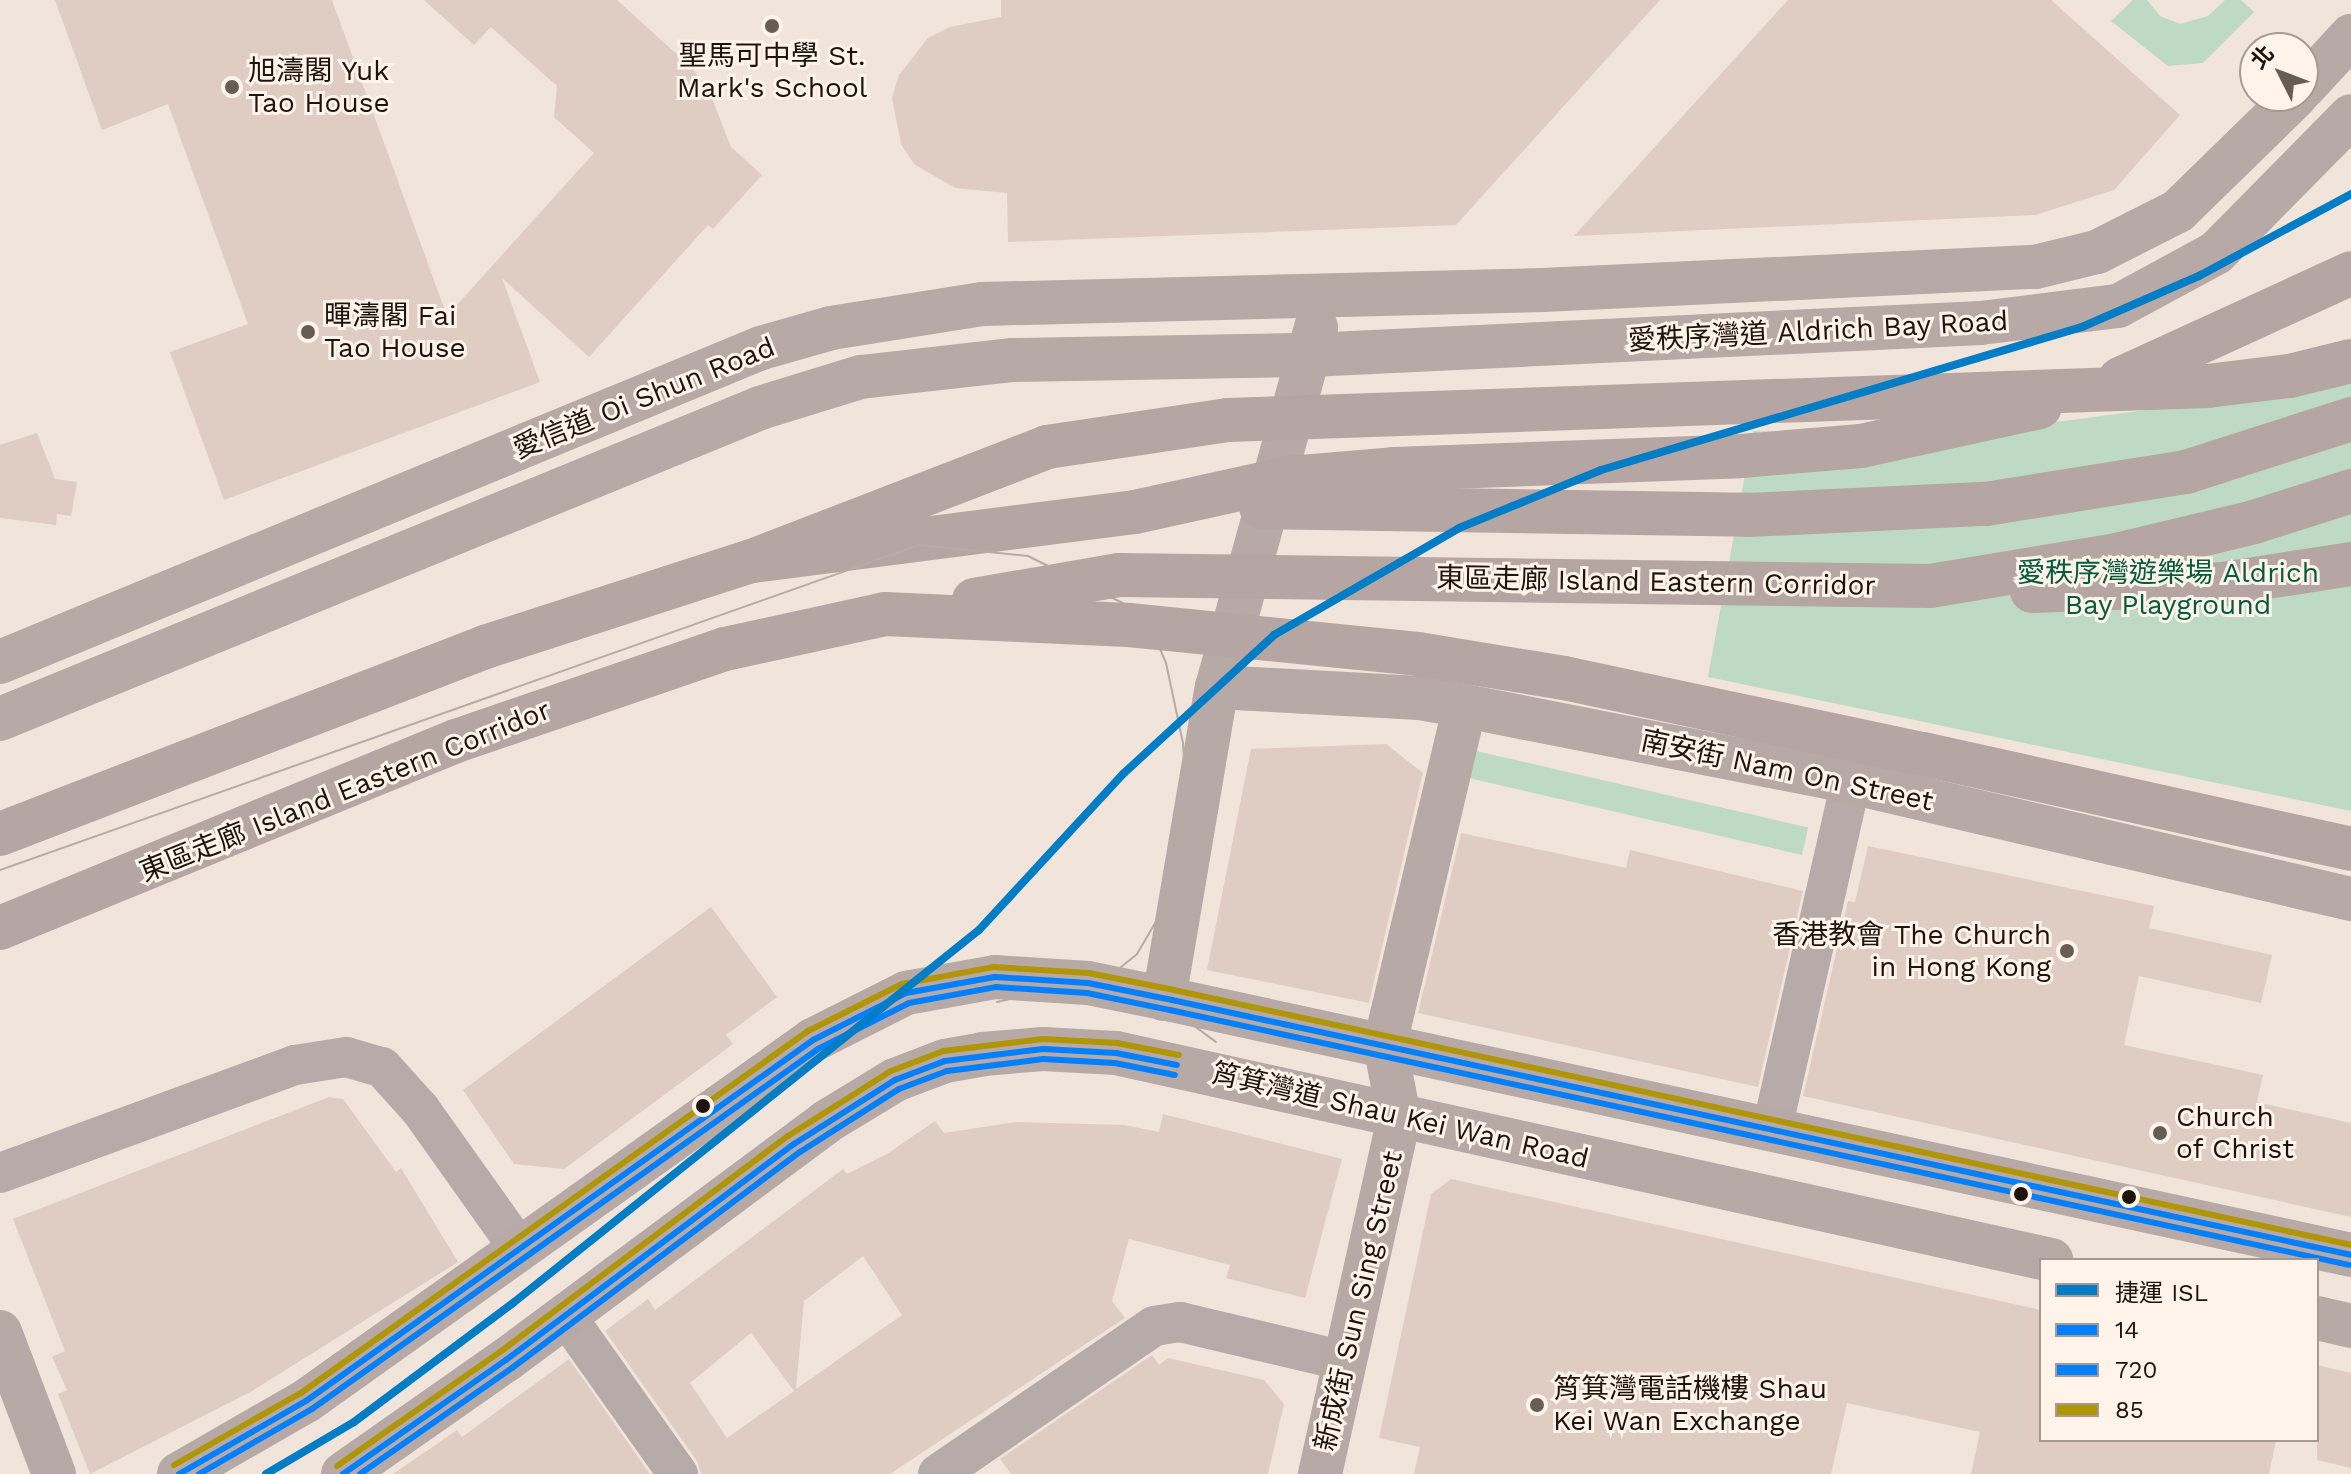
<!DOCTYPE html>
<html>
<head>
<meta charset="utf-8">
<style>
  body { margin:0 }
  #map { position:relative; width:2351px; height:1474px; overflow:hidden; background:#f1e4db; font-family:"Work Sans","Noto Sans TC",sans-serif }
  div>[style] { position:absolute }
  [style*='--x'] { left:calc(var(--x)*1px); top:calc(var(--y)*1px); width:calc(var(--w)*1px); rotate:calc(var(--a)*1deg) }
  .green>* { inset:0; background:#bedac4; transform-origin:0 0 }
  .building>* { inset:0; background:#dfcdc3 }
  .street>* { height:40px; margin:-20px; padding:0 20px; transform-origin:20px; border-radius:20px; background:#b6aba9 }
  .secondary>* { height:44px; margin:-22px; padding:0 22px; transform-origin:22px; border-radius:22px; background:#b6a9a6 }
  .highway>* { height:44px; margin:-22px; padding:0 22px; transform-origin:22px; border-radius:22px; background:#b5a6a3 }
  .tram>* { height:2px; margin:-1px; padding:0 1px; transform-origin:1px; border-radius:1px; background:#b6aba5 }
  .highway-bridge>* { height:44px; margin:-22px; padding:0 22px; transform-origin:22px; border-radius:22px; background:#b5a6a3 }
  .bus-1>* { height:6px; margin:-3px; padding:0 3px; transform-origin:3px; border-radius:3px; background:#0080ff }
  .bus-2>* { height:6px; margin:-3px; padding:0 3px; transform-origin:3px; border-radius:3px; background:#0080ff }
  .bus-3>* { height:6px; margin:-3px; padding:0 3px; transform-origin:3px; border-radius:3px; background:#b09504 }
  .metro-1>* { height:8px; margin:-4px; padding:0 4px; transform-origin:4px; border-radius:4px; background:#007dc5 }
  .dots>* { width:22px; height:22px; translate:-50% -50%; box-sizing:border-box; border:4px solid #fff3ea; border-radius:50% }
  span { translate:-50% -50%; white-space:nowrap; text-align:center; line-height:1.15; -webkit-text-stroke:6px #fff3ea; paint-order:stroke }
  .poi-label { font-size:28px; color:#1e140c }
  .left { translate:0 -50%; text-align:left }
  .right { translate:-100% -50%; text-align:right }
  .street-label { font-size:28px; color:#1e140c }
  .park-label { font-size:28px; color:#055c3b }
  .legend { position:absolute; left:2039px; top:1258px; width:280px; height:184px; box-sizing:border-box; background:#fff3ea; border:2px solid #a59a91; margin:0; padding:10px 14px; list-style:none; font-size:24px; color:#1e140c }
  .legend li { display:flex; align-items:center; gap:16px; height:40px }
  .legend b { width:40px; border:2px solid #a59a91 }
  .north { position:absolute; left:2239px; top:32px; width:80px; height:80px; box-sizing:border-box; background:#fff3ea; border:2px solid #a59a91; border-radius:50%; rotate:312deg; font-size:22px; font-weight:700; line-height:32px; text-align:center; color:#1e140c }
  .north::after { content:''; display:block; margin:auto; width:28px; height:36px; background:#685d54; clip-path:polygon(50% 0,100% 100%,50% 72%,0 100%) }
</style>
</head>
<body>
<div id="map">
  <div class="green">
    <div style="clip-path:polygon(2133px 0,2147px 0,2160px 16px,2180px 24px,2208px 16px,2225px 0,2241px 0,2254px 12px,2203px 63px,2168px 66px,2111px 21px)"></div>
    <div style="clip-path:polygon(2351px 371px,2351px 811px,1708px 677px,1753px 431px,1924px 435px,2072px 420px,2197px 403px)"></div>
    <div style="left:1472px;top:750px;width:345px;height:28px;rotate:13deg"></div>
  </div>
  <div class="building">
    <div style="clip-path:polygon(55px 0,332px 0,447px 316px,594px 153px,554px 117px,557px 86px,491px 27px,474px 45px,424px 0,617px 0,692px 68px,710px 93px,731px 147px,762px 175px,713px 229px,708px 225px,589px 357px,502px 278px,540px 382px,224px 500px,170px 352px,248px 324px,168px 104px,102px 130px)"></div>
    <div style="clip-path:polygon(1001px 0,1660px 0,1456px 225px,1008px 242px,1007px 193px,955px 188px,914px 164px,901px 144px,892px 98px,899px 75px,928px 38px,950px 27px,1001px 17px)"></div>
    <div style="clip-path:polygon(1788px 0,2051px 0,2180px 115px,2114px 190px,2035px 215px,1574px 236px)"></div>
    <div style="clip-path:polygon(37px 433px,55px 479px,77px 482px,71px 516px,57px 514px,56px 525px,0 518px,0 445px)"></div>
    <div style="clip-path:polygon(1386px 744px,1423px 773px,1369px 1003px,1207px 970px,1251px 749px)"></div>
    <div style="clip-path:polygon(1461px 833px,1626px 868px,1630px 850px,1803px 891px,1758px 1087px,1418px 1013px)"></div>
    <div style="clip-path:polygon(1868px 846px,2154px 906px,2149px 928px,2272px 955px,2261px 1003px,2139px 976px,2124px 1045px,2263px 1075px,2257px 1102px,2351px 1123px,2351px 1217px,1803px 1096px,1848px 901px,1855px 902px)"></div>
    <div style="clip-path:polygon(711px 907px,777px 997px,726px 1035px,733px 1044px,564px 1169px,514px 1164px,463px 1090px)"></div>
    <div style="clip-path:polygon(329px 1097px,343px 1099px,396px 1172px,401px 1168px,458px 1262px,252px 1391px,90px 1474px,58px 1394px,67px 1390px,52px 1357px,65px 1351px,13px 1219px)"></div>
    <div style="clip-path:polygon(evenodd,1163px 1114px,1342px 1159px,1305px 1298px,1226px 1278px,1230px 1265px,1129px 1239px,1112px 1301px,1125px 1318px,890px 1474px,701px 1474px,697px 1461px,605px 1331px,648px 1299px,655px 1310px,843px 1169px,847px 1174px,887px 1154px,935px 1121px,944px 1133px,1016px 1122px,1124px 1125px,1159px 1132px,1163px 1114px,863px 1256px,902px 1315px,796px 1389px,804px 1301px,863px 1256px,1163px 1114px,751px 1333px,794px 1391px,727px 1438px,690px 1383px,751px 1333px)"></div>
    <div style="clip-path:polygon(1451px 1179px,2041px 1310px,2041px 1440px,2276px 1440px,2269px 1474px,1971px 1474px,1980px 1432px,1847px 1403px,1831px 1474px,1414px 1474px,1420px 1447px,1379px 1438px,1431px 1194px)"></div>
    <div style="clip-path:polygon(1152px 1355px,1159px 1365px,1168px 1358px,1264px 1380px,1284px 1404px,1268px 1474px,1011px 1474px,1000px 1459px)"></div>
    <div style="clip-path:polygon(569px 1359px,650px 1474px,393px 1474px,457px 1430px,462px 1437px)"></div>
    <div style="clip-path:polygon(2317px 1365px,2351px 1373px,2351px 1468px,2317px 1460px)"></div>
  </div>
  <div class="street">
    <div style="--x:1772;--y:1129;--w:356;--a:-77.2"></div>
    <div style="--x:0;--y:1173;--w:314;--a:-20.1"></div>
    <div style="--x:295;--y:1065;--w:52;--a:-8.9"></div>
    <div style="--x:346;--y:1057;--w:37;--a:16"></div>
    <div style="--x:382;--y:1067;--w:57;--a:47.9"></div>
    <div style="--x:420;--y:1109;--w:169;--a:54.6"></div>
    <div style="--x:566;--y:1316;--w:194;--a:54.7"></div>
    <div style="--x:938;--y:1474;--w:262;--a:-34.4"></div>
    <div style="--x:1154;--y:1326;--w:26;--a:-9"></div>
    <div style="--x:1180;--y:1322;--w:170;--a:13.3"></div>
  </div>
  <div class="secondary">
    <div style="--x:2303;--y:88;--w:71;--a:-47.3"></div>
    <div style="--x:0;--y:662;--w:823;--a:-22.42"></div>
    <div style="--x:761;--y:348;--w:73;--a:-15.9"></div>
    <div style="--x:831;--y:328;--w:153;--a:-9"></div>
    <div style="--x:982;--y:304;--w:561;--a:-1.43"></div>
    <div style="--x:1543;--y:290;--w:493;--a:-2.7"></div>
    <div style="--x:2035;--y:267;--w:64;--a:-13.6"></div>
    <div style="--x:2097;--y:252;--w:91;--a:-26.8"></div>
    <div style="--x:2178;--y:211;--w:165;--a:-44.3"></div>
    <div style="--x:1217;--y:687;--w:203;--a:3.1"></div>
    <div style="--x:1420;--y:698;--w:46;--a:10.1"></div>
    <div style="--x:1465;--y:706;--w:393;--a:11.1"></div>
    <div style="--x:1851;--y:782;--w:514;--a:13.17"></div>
    <div style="--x:0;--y:719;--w:821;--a:-22.25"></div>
    <div style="--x:760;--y:408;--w:106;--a:-17.1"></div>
    <div style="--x:861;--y:377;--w:153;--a:-6.4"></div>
    <div style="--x:1013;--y:360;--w:296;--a:-1"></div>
    <div style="--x:1309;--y:355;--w:673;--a:-2.73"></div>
    <div style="--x:1981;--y:323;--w:138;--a:-7.1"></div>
    <div style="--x:2118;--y:306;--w:111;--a:-28.4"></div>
    <div style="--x:2216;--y:253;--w:192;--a:-45.4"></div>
    <div style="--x:1164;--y:999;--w:316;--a:-80.4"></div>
    <div style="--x:1217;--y:687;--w:373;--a:-74.6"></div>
    <div style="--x:2317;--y:1318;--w:35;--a:13"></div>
    <div style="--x:0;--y:1332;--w:152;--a:69.2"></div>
    <div style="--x:179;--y:1474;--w:146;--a:-29.9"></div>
    <div style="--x:306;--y:1401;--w:622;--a:-35.45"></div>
    <div style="--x:813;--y:1040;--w:104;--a:-26.8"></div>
    <div style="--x:906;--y:993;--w:90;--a:-10.2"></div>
    <div style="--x:995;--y:977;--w:93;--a:3.7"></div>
    <div style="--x:1088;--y:983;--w:86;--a:11.4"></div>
    <div style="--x:1172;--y:1000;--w:1206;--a:12.2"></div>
    <div style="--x:343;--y:1474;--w:199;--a:-35"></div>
    <div style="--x:506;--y:1360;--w:399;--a:-36.6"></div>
    <div style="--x:826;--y:1122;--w:81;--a:-31.3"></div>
    <div style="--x:895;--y:1080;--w:53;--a:-20.8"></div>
    <div style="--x:945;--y:1061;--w:39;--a:-10"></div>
    <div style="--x:983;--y:1054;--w:60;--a:-4.8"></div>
    <div style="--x:1043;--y:1049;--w:73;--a:3.1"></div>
    <div style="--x:1116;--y:1053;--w:958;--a:12.48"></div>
    <div style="--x:1320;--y:1474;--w:366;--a:-77.5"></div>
    <div style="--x:1399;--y:1117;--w:74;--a:-100.9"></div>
    <div style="--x:1385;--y:1044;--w:347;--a:-76.7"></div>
  </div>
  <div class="highway">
    <div style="--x:2207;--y:386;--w:84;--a:-6.9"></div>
    <div style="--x:2290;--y:376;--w:63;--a:-13.8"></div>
    <div style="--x:1930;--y:586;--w:190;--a:-9.4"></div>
    <div style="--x:2117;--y:555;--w:141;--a:-13.5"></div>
    <div style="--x:2254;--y:522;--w:102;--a:-17.7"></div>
    <div style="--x:2032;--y:591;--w:191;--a:-2.1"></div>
    <div style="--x:2223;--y:584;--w:130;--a:-8.9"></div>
    <div style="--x:1923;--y:754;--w:438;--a:12.5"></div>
    <div style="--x:0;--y:834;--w:520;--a:-21.08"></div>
    <div style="--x:485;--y:647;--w:281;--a:-17.9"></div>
    <div style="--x:752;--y:561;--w:386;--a:-7.3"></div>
    <div style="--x:0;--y:928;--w:493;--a:-22.3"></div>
    <div style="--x:456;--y:741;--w:284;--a:-18.9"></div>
    <div style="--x:725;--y:649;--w:164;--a:-12.3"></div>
  </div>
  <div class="tram">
    <div style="--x:0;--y:870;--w:975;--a:-19.48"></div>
    <div style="--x:919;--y:545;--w:110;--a:5.8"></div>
    <div style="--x:1028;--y:556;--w:131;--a:26.4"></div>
    <div style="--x:1145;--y:614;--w:53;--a:66.8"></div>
    <div style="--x:1166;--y:663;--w:82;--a:78"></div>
    <div style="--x:1183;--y:743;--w:51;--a:86.6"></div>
    <div style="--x:1186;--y:794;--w:140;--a:100.3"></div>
    <div style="--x:1161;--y:932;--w:47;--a:88.8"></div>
    <div style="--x:1162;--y:979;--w:43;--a:62.2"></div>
    <div style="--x:1182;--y:1017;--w:42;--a:36.3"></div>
    <div style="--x:997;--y:1002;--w:116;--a:-13"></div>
    <div style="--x:1110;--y:976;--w:35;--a:-39"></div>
    <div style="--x:1137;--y:954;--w:42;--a:-59.7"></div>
    <div style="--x:0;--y:1364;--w:118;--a:68.2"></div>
  </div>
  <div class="highway-bridge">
    <div style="--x:2120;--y:379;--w:254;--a:-24.6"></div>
    <div style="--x:1261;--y:507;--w:488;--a:0.9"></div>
    <div style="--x:1749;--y:515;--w:237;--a:-2.7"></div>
    <div style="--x:1986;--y:504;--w:203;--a:-9.1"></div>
    <div style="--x:2186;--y:472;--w:173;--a:-17.8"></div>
    <div style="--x:1135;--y:512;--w:159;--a:-12.4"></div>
    <div style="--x:1290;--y:478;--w:104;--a:-4.9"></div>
    <div style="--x:1394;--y:469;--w:347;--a:-2.1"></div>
    <div style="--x:1741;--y:456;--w:120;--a:-4.8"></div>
    <div style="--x:1861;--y:446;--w:183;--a:-12.3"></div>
    <div style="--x:752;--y:561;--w:316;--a:-21.1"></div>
    <div style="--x:1047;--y:447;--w:183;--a:-8.5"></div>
    <div style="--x:1228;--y:420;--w:980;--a:-1.99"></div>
    <div style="--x:974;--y:600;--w:147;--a:-9.8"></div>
    <div style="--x:1119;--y:575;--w:811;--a:0.78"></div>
    <div style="--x:885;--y:614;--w:244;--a:2.6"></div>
    <div style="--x:1129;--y:625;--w:290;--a:5.7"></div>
    <div style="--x:1418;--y:654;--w:148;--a:9.3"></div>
    <div style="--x:1564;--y:678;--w:367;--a:12"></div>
  </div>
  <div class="bus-1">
    <div style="--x:179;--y:1474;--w:146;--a:-29.9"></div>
    <div style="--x:306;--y:1401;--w:622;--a:-35.45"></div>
    <div style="--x:813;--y:1040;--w:104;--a:-26.8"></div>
    <div style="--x:906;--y:993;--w:90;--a:-10.2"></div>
    <div style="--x:995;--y:977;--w:93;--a:3.7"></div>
    <div style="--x:1088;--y:983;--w:86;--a:11.4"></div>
    <div style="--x:1172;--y:1000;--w:1206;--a:12.2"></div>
    <div style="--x:343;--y:1474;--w:199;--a:-35"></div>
    <div style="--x:506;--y:1360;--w:360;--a:-36.9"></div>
    <div style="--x:794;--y:1144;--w:120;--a:-32.4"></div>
    <div style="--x:895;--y:1080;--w:53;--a:-20.8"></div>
    <div style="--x:945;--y:1061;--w:99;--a:-7"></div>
    <div style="--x:1043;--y:1049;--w:73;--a:3.1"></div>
    <div style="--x:1116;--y:1053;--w:62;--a:11.1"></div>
  </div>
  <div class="bus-2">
    <div style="--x:199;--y:1474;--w:130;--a:-29.9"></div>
    <div style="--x:312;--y:1409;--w:621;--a:-35.43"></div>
    <div style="--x:818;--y:1049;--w:102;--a:-26.8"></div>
    <div style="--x:909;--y:1003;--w:88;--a:-10.4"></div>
    <div style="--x:996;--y:987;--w:91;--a:3.8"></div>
    <div style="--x:1087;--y:993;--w:85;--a:11.6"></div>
    <div style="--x:1170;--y:1010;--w:1206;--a:12.2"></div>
    <div style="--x:360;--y:1474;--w:185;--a:-34.9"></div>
    <div style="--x:512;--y:1368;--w:360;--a:-36.9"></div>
    <div style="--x:800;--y:1152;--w:117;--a:-32.5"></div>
    <div style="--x:899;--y:1089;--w:51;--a:-20.6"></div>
    <div style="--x:947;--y:1071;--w:97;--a:-7.1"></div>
    <div style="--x:1043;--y:1059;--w:72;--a:3.2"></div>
    <div style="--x:1115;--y:1063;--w:61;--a:11.3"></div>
  </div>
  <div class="bus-3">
    <div style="--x:174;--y:1465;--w:146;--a:-29.6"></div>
    <div style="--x:301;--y:1393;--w:623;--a:-35.53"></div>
    <div style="--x:808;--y:1031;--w:105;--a:-26.6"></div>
    <div style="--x:902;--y:984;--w:94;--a:-10.5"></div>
    <div style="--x:994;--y:967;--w:95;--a:3.6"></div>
    <div style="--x:1089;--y:973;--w:87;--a:11.3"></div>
    <div style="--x:1174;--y:990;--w:1204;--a:12.22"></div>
    <div style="--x:337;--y:1466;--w:199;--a:-35"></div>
    <div style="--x:500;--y:1352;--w:360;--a:-36.9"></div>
    <div style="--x:788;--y:1136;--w:122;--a:-32.3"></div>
    <div style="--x:891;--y:1071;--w:56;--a:-21"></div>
    <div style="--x:943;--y:1051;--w:101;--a:-6.8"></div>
    <div style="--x:1043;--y:1039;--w:74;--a:3.1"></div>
    <div style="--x:1117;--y:1043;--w:63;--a:11"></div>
  </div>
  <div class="metro-1">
    <div style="--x:266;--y:1474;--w:102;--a:-30.6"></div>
    <div style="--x:354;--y:1422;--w:199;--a:-36.8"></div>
    <div style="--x:513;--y:1303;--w:597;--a:-38.67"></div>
    <div style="--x:979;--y:930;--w:212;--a:-47.3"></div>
    <div style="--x:1123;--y:774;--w:205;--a:-42.6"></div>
    <div style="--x:1274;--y:635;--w:214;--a:-30"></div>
    <div style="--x:1459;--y:528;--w:153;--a:-22.2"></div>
    <div style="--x:1601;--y:470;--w:502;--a:-16.56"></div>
    <div style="--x:2082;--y:327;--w:128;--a:-23.6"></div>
    <div style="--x:2199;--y:276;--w:173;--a:-28.3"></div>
  </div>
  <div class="dots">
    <div style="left:772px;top:26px;background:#685d54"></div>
    <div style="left:232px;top:87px;background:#685d54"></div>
    <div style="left:308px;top:332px;background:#685d54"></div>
    <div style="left:2067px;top:951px;background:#685d54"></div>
    <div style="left:703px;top:1106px;background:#1e140c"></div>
    <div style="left:2160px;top:1133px;background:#685d54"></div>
    <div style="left:2021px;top:1194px;background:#1e140c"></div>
    <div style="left:2129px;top:1197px;background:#1e140c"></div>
    <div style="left:1537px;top:1405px;background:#685d54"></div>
  </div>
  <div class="poi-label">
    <span style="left:772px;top:72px">聖馬可中學 St.<br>Mark's School</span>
    <span class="left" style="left:248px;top:87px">旭濤閣 Yuk<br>Tao House</span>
    <span class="left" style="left:324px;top:332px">暉濤閣 Fai<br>Tao House</span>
    <span class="right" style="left:2051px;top:951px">香港教會 The Church<br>in Hong Kong</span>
    <span class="left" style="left:2176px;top:1133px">Church<br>of Christ</span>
    <span class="left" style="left:1553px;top:1405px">筲箕灣電話機樓 Shau<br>Kei Wan Exchange</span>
  </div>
  <div class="street-label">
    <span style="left:1818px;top:331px;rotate:-3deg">愛秩序灣道 Aldrich Bay Road</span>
    <span style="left:644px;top:398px;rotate:-22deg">愛信道 Oi Shun Road</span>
    <span style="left:1656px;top:582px;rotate:1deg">東區走廊 Island Eastern Corridor</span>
    <span style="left:1787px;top:771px;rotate:12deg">南安街 Nam On Street</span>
    <span style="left:345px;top:791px;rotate:-22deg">東區走廊 Island Eastern Corridor</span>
    <span style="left:1400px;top:1116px;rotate:13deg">筲箕灣道 Shau Kei Wan Road</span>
    <span style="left:1359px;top:1301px;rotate:-77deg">新成街 Sun Sing Street</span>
  </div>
  <div class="park-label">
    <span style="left:2168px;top:589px">愛秩序灣遊樂場 Aldrich<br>Bay Playground</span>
  </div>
  <ul class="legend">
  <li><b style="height:10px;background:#007dc5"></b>捷運 ISL</li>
  <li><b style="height:10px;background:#0080ff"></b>14</li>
  <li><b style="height:10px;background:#0080ff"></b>720</li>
  <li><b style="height:10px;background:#b09504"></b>85</li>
  </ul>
  <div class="north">北</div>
</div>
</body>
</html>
